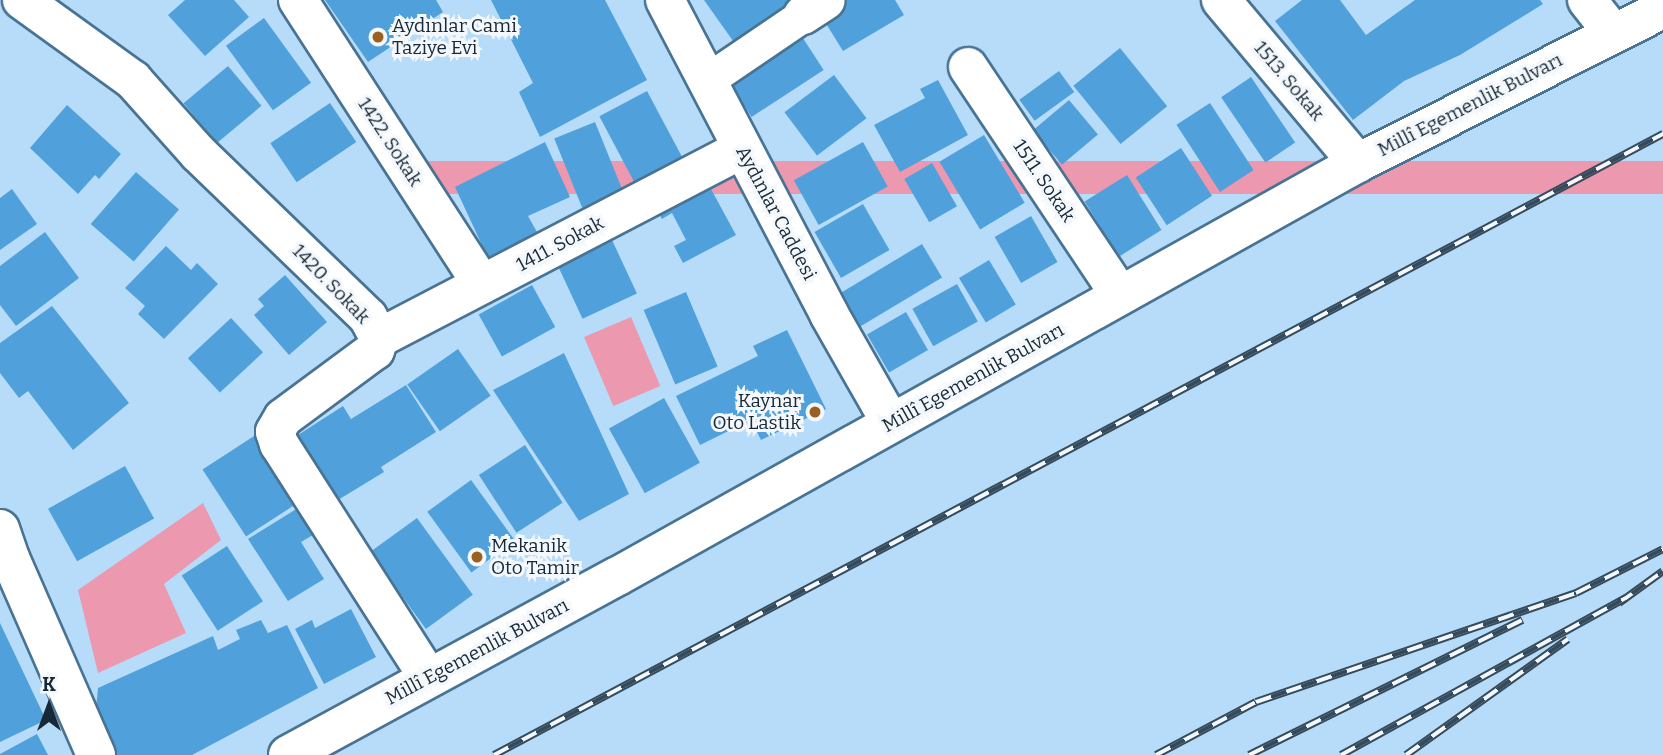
<!DOCTYPE html>
<html>
<head>
<meta charset="utf-8">
<style>
  body { margin:0 }
  #map { position:relative; width:1663px; height:755px; overflow:hidden; background:#b7dcf9; font-family:Bitter,serif }
  div>[style] { position:absolute }
  [style*='--x'] { left:calc(var(--x)*1px); top:calc(var(--y)*1px); width:calc(var(--w)*1px); rotate:calc(var(--a)*1deg) }
  .green>* { inset:0; background:#ec98af; transform-origin:0 0 }
  .building>* { inset:0; background:#50a1db; transform-origin:0 0 }
  .roads { filter:drop-shadow(2px 0 #497393) drop-shadow(-2px 0 #497393) drop-shadow(0 2px #497393) drop-shadow(0 -2px #497393) }
  .pedestrian>* { height:33px; margin:-16.5px; padding:0 16.5px; transform-origin:16.5px; border-radius:16.5px; background:#fff }
  .minor>* { height:38px; margin:-19px; padding:0 19px; transform-origin:19px; border-radius:19px; background:#fff }
  .tertiary>* { height:38px; margin:-19px; padding:0 19px; transform-origin:19px; border-radius:19px; background:#fff }
  .primary>* { height:38px; margin:-19px; padding:0 19px; transform-origin:19px; border-radius:19px; background:#fff }
  .rail>* { height:8px; margin-top:-4px; transform-origin:0; background:repeating-linear-gradient(90deg,#f4f8fc 0 16px,#354a5a 0 32px); box-sizing:border-box; border-block:2px solid #354a5a }
  .dots>* { width:19px; height:19px; translate:-50% -50%; box-sizing:border-box; border:4px solid #f4f8fc; border-radius:50% }
  span { translate:-50% -50%; white-space:nowrap; text-align:center; line-height:1.15; -webkit-text-stroke:6px #f4f8fc; paint-order:stroke }
  .poi-label { font-size:19px; color:#172936 }
  .left { translate:0 -50%; text-align:left }
  .right { translate:-100% -50%; text-align:right }
  .street-label { font-size:19px; color:#172936 }
  .north { position:absolute; left:14px; top:671px; width:70px; height:70px; -webkit-text-stroke:5px #f4f8fc; paint-order:stroke; rotate:0deg; font-size:19px; font-weight:700; line-height:28px; text-align:center; color:#172936 }
  .north::after { content:''; display:block; margin:auto; width:24px; height:32px; background:#172936; clip-path:polygon(50% 0,100% 100%,50% 72%,0 100%) }
</style>
</head>
<body>
<div id="map">
  <div class="green">
    <div style="left:1663px;top:161px;width:33px;height:1258px;rotate:90deg"></div>
    <div style="left:631px;top:317px;width:75px;height:51px;rotate:67deg"></div>
    <div style="clip-path:polygon(203px 503px,221px 540px,164px 584px,186px 633px,98px 673px,78px 590px)"></div>
  </div>
  <div class="building">
    <div style="clip-path:polygon(185px 0,234px 0,249px 17px,205px 56px,168px 15px)"></div>
    <div style="clip-path:polygon(325px 0,436px 0,443px 12px,368px 62px)"></div>
    <div style="clip-path:polygon(491px 0,605px 0,647px 80px,540px 137px,519px 92px,533px 83px)"></div>
    <div style="clip-path:polygon(704px 0,787px 0,794px 9px,738px 48px)"></div>
    <div style="clip-path:polygon(843px 0,895px 0,904px 15px,843px 51px,820px 14px)"></div>
    <div style="clip-path:polygon(1302px 0,1340px 0,1366px 35px,1415px 0,1540px 0,1543px 4px,1460px 55px,1404px 81px,1353px 120px,1275px 21px)"></div>
    <div style="left:264px;top:18px;width:80px;height:47px;rotate:54deg"></div>
    <div style="left:797px;top:29px;width:49px;height:86px;rotate:57deg"></div>
    <div style="left:1120px;top:48px;width:75px;height:60px;rotate:51deg"></div>
    <div style="left:228px;top:66px;width:52px;height:58px;rotate:50deg"></div>
    <div style="left:1059px;top:71px;width:26px;height:49px;rotate:54deg"></div>
    <div style="left:834px;top:75px;width:54px;height:62px;rotate:53deg"></div>
    <div style="left:1251px;top:77px;width:79px;height:36px;rotate:56deg"></div>
    <div style="clip-path:polygon(938px 80px,968px 135px,900px 172px,874px 125px,925px 98px,920px 89px)"></div>
    <div style="left:647px;top:91px;width:76px;height:54px;rotate:62deg"></div>
    <div style="left:1069px;top:100px;width:45px;height:47px;rotate:50deg"></div>
    <div style="left:330px;top:103px;width:47px;height:72px;rotate:56deg"></div>
    <div style="left:1210px;top:103px;width:80px;height:40px;rotate:57deg"></div>
    <div style="clip-path:polygon(67px 105px,121px 154px,99px 179px,95px 175px,78px 194px,30px 148px)"></div>
    <div style="left:595px;top:122px;width:79px;height:44px;rotate:68deg"></div>
    <div style="left:984px;top:135px;width:79px;height:52px;rotate:59deg"></div>
    <div style="clip-path:polygon(545px 142px,570px 197px,528px 216px,537px 232px,488px 258px,455px 187px)"></div>
    <div style="left:863px;top:142px;width:51px;height:79px;rotate:61deg"></div>
    <div style="left:1181px;top:148px;width:57px;height:54px;rotate:57deg"></div>
    <div style="left:932px;top:163px;width:50px;height:32px;rotate:60deg"></div>
    <div style="left:136px;top:172px;width:57px;height:69px;rotate:41deg"></div>
    <div style="left:1127px;top:175px;width:65px;height:50px;rotate:58deg"></div>
    <div style="clip-path:polygon(705px 178px,736px 235px,683px 263px,674px 246px,686px 240px,672px 213px,662px 219px,654px 205px)"></div>
    <div style="clip-path:polygon(12px 189px,37px 224px,0 250px,0 198px)"></div>
    <div style="left:863px;top:204px;width:53px;height:56px;rotate:60deg"></div>
    <div style="left:1031px;top:216px;width:53px;height:42px;rotate:60deg"></div>
    <div style="clip-path:polygon(45px 232px,79px 278px,16px 326px,0 305px,0 266px)"></div>
    <div style="left:612px;top:240px;width:59px;height:60px;rotate:65deg"></div>
    <div style="left:922px;top:244px;width:39px;height:95px;rotate:59deg"></div>
    <div style="clip-path:polygon(166px 246px,191px 270px,197px 263px,218px 284px,164px 339px,138px 314px,145px 306px,125px 288px)"></div>
    <div style="left:989px;top:260px;width:52px;height:35px;rotate:59deg"></div>
    <div style="clip-path:polygon(285px 275px,327px 322px,289px 355px,254px 315px,264px 306px,258px 299px)"></div>
    <div style="left:957px;top:284px;width:43px;height:51px;rotate:61deg"></div>
    <div style="left:532px;top:285px;width:48px;height:61px;rotate:61deg"></div>
    <div style="left:686px;top:292px;width:81px;height:46px;rotate:67deg"></div>
    <div style="clip-path:polygon(52px 306px,129px 403px,73px 450px,28px 391px,19px 398px,0 373px,0 343px)"></div>
    <div style="left:906px;top:312px;width:44px;height:45px;rotate:60deg"></div>
    <div style="left:231px;top:318px;width:47px;height:59px;rotate:47deg"></div>
    <div style="clip-path:polygon(787px 330px,826px 409px,761px 440px,751px 420px,700px 445px,676px 396px,758px 356px,753px 346px)"></div>
    <div style="left:458px;top:349px;width:57px;height:62px;rotate:55deg"></div>
    <div style="clip-path:polygon(564px 353px,629px 494px,579px 521px,493px 390px)"></div>
    <div style="clip-path:polygon(406px 385px,436px 432px,381px 467px,384px 472px,338px 500px,298px 435px,343px 406px,351px 419px)"></div>
    <div style="left:664px;top:398px;width:74px;height:63px;rotate:61deg"></div>
    <div style="left:257px;top:434px;width:80px;height:65px;rotate:57deg"></div>
    <div style="left:525px;top:445px;width:69px;height:55px;rotate:57deg"></div>
    <div style="left:125px;top:466px;width:60px;height:88px;rotate:61deg"></div>
    <div style="left:471px;top:480px;width:75px;height:54px;rotate:54deg"></div>
    <div style="clip-path:polygon(306px 503px,323px 529px,301px 542px,324px 579px,288px 601px,248px 539px)"></div>
    <div style="left:417px;top:518px;width:95px;height:58px;rotate:54deg"></div>
    <div style="left:227px;top:546px;width:66px;height:54px;rotate:57deg"></div>
    <div style="clip-path:polygon(351px 609px,376px 657px,324px 684px,295px 629px,312px 620px,315px 628px)"></div>
    <div style="clip-path:polygon(261px 620px,268px 633px,287px 625px,318px 688px,192px 755px,115px 755px,110px 736px,103px 728px,96px 708px,98px 688px,213px 636px,218px 650px,240px 639px,236px 630px)"></div>
    <div style="clip-path:polygon(0 623px,46px 720px,0 742px)"></div>
    <div style="clip-path:polygon(37px 734px,48px 755px,0 755px,0 754px)"></div>
  </div>
  <div class="roads">
    <div class="pedestrian">
      <div style="--x:706;--y:81;--w:117;--a:-34.2"></div>
    </div>
    <div class="minor">
      <div style="--x:22;--y:0;--w:137;--a:35.8"></div>
      <div style="--x:133;--y:80;--w:98;--a:48.3"></div>
      <div style="--x:198;--y:153;--w:236;--a:44"></div>
      <div style="--x:368;--y:317;--w:24;--a:62"></div>
      <div style="--x:379;--y:338;--w:13;--a:108"></div>
      <div style="--x:375;--y:350;--w:114;--a:143.5"></div>
      <div style="--x:283;--y:418;--w:16;--a:120"></div>
      <div style="--x:275;--y:432;--w:13;--a:72"></div>
      <div style="--x:279;--y:444;--w:277;--a:57.4"></div>
      <div style="--x:298;--y:0;--w:338;--a:57.1"></div>
      <div style="--x:1221;--y:0;--w:213;--a:50"></div>
      <div style="--x:1587;--y:0;--w:42;--a:51.8"></div>
      <div style="--x:803;--y:15;--w:27;--a:-33"></div>
      <div style="--x:968;--y:67;--w:274;--a:56.3"></div>
      <div style="--x:379;--y:338;--w:409;--a:-27.5"></div>
      <div style="--x:0;--y:529;--w:31;--a:71"></div>
      <div style="--x:10;--y:558;--w:215;--a:66.4"></div>
    </div>
    <div class="tertiary">
      <div style="--x:665;--y:0;--w:354;--a:62.4"></div>
      <div style="--x:829;--y:314;--w:125;--a:60.4"></div>
    </div>
    <div class="primary">
      <div style="--x:288;--y:755;--w:375;--a:-28.5"></div>
      <div style="--x:618;--y:576;--w:847;--a:-29.17"></div>
      <div style="--x:1358;--y:163;--w:342;--a:-26.8"></div>
    </div>
  </div>
  <div class="rail">
    <div style="--x:1619;--y:603;--w:54;--a:-36"></div>
    <div style="--x:494;--y:755;--w:1324;--a:-27.98"></div>
    <div style="--x:1156;--y:755;--w:113;--a:-27.9"></div>
    <div style="--x:1256;--y:702;--w:338;--a:-18.8"></div>
    <div style="--x:1576;--y:593;--w:97;--a:-26.8"></div>
    <div style="--x:1249;--y:755;--w:305;--a:-26.3"></div>
    <div style="--x:1341;--y:755;--w:325;--a:-28.9"></div>
    <div style="--x:1406;--y:755;--w:199;--a:-35.6"></div>
  </div>
  <div class="dots">
    <div style="left:378px;top:37px;background:#9b5f21"></div>
    <div style="left:815px;top:412px;background:#9b5f21"></div>
    <div style="left:477px;top:557px;background:#9b5f21"></div>
  </div>
  <div class="poi-label">
    <span class="left" style="left:392px;top:37px">Aydınlar Cami<br>Taziye Evi</span>
    <span class="right" style="left:801px;top:412px">Kaynar<br>Oto Lastik</span>
    <span class="left" style="left:491px;top:557px">Mekanik<br>Oto Tamir</span>
  </div>
  <div class="street-label">
    <span style="left:1289px;top:81px;rotate:50deg">1513. Sokak</span>
    <span style="left:1470px;top:105px;rotate:-27deg">Millî Egemenlik Bulvarı</span>
    <span style="left:390px;top:142px;rotate:57deg">1422. Sokak</span>
    <span style="left:1044px;top:181px;rotate:56deg">1511. Sokak</span>
    <span style="left:776px;top:213px;rotate:62deg">Aydınlar Caddesi</span>
    <span style="left:560px;top:244px;rotate:-28deg">1411. Sokak</span>
    <span style="left:331px;top:284px;rotate:46deg">1420. Sokak</span>
    <span style="left:973px;top:378px;rotate:-29deg">Millî Egemenlik Bulvarı</span>
    <span style="left:477px;top:652px;rotate:-28deg">Millî Egemenlik Bulvarı</span>
  </div>
  <div class="north">K</div>
</div>
</body>
</html>
